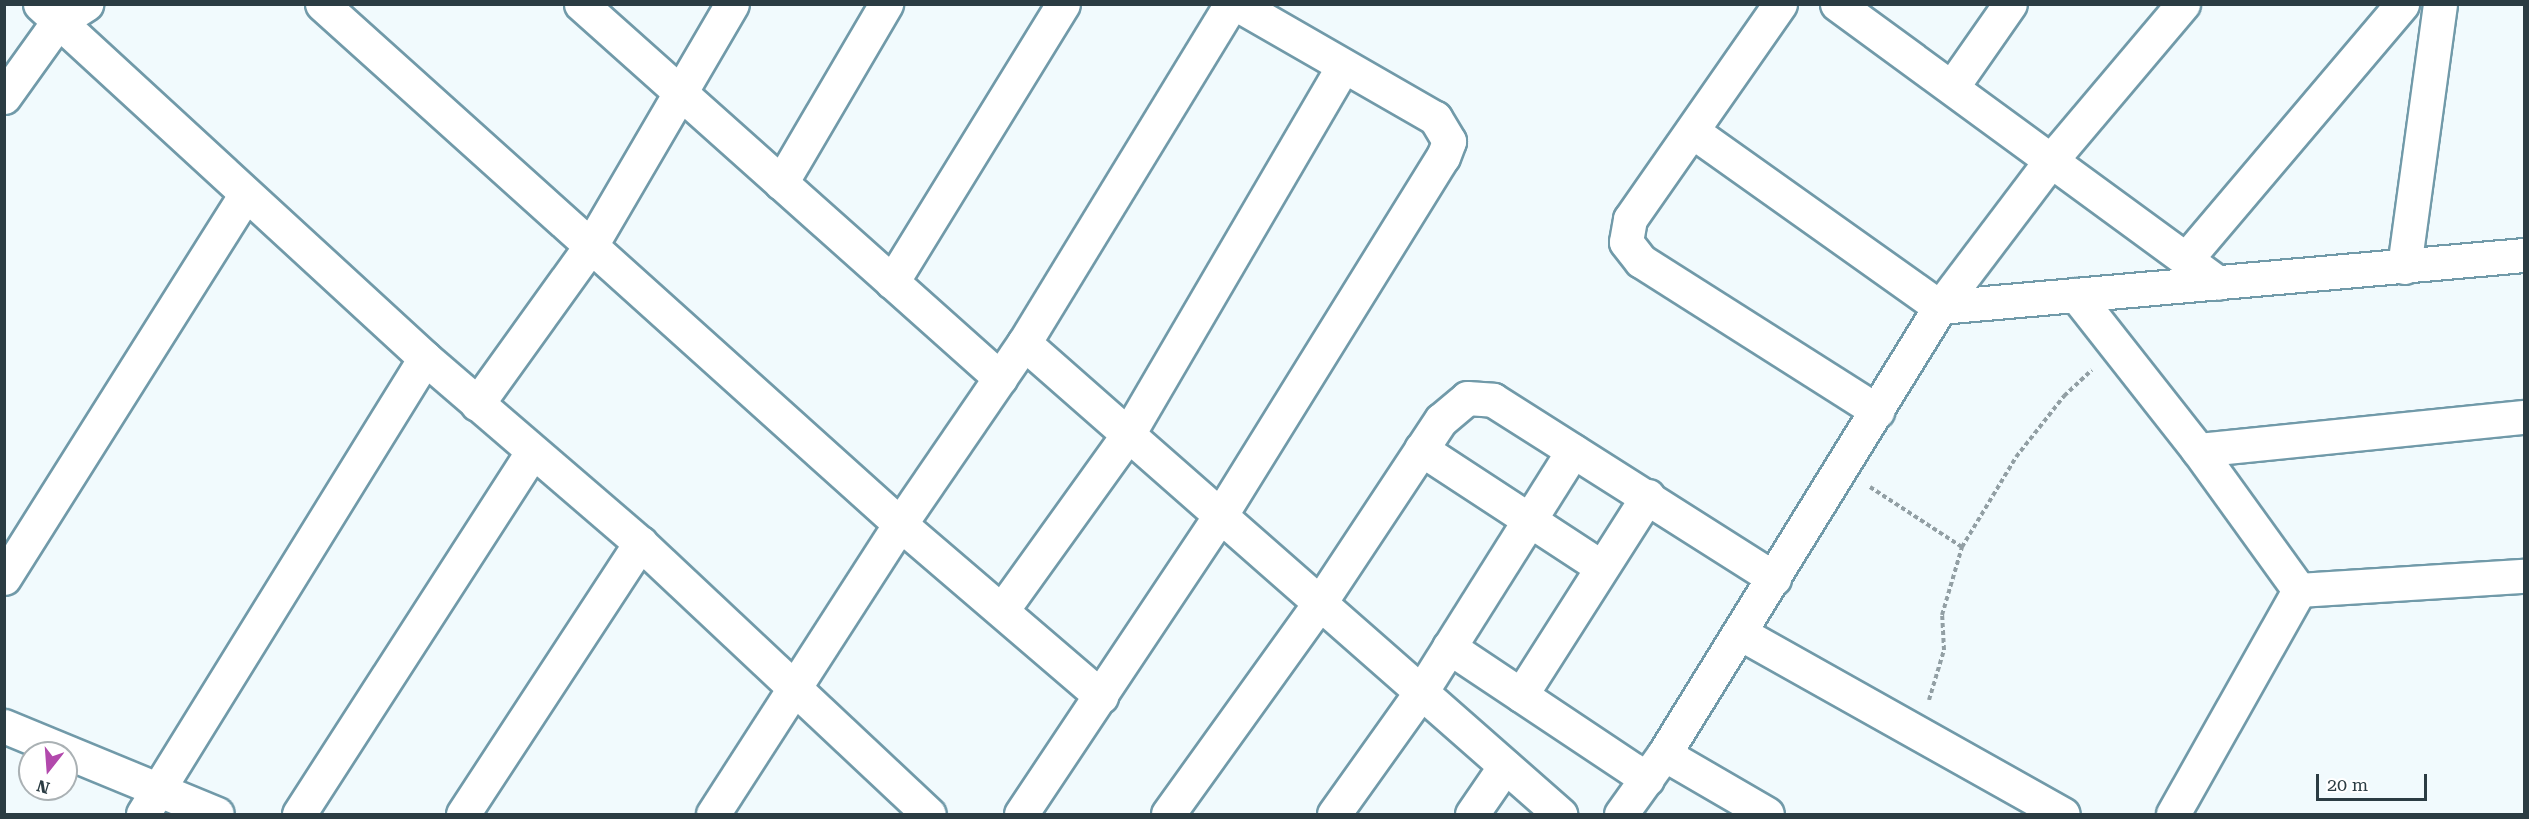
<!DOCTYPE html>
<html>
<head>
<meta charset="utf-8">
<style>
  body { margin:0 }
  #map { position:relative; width:2529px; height:819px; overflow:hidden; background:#f1fafd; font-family:"Roboto Serif",serif }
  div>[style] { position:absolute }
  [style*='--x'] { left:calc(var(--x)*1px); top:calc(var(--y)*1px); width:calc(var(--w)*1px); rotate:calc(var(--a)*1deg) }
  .path>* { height:4px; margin-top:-2px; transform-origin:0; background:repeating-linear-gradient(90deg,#929fa4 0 4.5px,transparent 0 7.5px) }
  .roads { filter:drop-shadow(2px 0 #719aa9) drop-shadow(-2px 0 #719aa9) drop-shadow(0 2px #719aa9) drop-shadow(0 -2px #719aa9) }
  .minor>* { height:33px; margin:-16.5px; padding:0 16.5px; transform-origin:16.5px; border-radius:16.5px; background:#fff }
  span { translate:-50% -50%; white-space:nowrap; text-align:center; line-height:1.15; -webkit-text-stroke:6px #fff; paint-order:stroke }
  .frame { position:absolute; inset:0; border:6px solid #2b3c43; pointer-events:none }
  .north { position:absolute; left:18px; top:741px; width:60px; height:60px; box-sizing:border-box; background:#fff; border:2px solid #aab1b4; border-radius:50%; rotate:197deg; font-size:16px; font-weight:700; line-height:24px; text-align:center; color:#2b3c43 }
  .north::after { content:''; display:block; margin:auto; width:21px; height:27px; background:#b249ac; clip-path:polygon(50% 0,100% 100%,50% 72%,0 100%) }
  .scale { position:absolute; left:2316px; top:774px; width:111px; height:27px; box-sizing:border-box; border:3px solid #2b3c43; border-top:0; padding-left:8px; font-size:18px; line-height:21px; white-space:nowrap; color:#2b3c43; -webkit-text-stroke:4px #fff; paint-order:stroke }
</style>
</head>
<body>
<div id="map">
  <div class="path">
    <div style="--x:1870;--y:487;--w:110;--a:33.1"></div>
    <div style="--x:1929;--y:700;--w:52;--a:-73.3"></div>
    <div style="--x:1944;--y:650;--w:35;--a:-93"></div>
    <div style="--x:1942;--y:615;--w:71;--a:-73.6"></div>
    <div style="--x:1962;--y:547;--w:105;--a:-59"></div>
    <div style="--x:2016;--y:457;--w:78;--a:-51.8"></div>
    <div style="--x:2064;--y:396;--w:38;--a:-43"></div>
  </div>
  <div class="roads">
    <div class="minor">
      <div style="--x:40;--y:4;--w:523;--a:42.6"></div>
      <div style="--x:425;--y:358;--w:284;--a:40.7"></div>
      <div style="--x:640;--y:543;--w:396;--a:43.2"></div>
      <div style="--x:322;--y:4;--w:777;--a:41.98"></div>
      <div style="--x:900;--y:524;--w:265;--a:40.6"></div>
      <div style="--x:581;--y:4;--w:562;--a:41.75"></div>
      <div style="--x:1780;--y:4;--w:262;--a:124.9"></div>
      <div style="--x:1630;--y:219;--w:23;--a:100"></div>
      <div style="--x:1626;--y:242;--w:24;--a:52"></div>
      <div style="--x:1641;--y:261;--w:280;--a:32.4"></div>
      <div style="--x:1837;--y:4;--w:472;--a:36.2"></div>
      <div style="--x:1952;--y:87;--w:101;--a:-55.1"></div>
      <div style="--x:4;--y:97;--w:91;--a:-54.4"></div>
      <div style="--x:57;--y:23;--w:35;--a:-33"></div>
      <div style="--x:1692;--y:131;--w:304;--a:35.4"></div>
      <div style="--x:1940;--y:307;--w:586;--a:-5.09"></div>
      <div style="--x:781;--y:183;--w:208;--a:-59.6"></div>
      <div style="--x:2186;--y:259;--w:334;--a:-49.7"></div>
      <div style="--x:2404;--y:267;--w:265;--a:-82.2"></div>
      <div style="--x:892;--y:282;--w:326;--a:-58.4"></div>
      <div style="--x:2076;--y:295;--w:197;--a:51.8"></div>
      <div style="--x:2198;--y:450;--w:173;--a:54.2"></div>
      <div style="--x:2299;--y:590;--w:225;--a:-3.6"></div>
      <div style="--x:1024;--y:343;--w:714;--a:41.31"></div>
      <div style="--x:477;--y:404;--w:193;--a:-54.3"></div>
      <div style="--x:590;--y:247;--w:281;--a:-59.7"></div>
      <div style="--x:1421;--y:449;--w:215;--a:33.2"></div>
      <div style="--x:2198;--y:450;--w:328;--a:-5.8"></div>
      <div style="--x:4;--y:578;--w:453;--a:-57.8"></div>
      <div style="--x:1002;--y:610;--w:214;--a:-54.3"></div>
      <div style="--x:1127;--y:436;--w:428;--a:-59.7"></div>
      <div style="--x:1740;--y:633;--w:370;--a:29.3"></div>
      <div style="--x:1449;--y:647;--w:238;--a:33.7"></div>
      <div style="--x:1521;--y:695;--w:236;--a:-57.5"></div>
      <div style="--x:4;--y:726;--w:230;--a:22.4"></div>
      <div style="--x:1664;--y:754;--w:119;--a:30.2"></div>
      <div style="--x:143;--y:814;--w:536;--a:-58.27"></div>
      <div style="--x:299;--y:814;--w:430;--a:-57.2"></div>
      <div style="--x:463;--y:814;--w:324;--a:-56.8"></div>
      <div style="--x:713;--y:814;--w:345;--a:-57.2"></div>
      <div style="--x:900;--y:524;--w:219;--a:-55.6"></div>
      <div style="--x:1024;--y:343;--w:397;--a:-58.6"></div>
      <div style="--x:1021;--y:814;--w:358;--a:-56.3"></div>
      <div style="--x:1220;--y:516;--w:423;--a:-58.2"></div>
      <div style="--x:1443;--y:157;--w:17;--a:-69"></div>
      <div style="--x:1449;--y:141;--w:27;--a:-121"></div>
      <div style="--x:1435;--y:118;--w:228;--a:-150.1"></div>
      <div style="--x:1168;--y:814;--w:259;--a:-54.3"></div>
      <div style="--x:1319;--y:604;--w:221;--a:-56.5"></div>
      <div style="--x:1441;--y:420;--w:34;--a:-40"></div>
      <div style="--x:1467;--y:398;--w:26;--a:4"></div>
      <div style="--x:1493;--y:400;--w:333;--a:32.4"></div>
      <div style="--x:1334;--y:814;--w:150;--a:-54.5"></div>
      <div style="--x:1421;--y:692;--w:285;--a:-57.8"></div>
      <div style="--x:1472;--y:814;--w:58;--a:-55.5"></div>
      <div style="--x:1621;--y:814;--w:74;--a:-54.4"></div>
      <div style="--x:1664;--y:754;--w:525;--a:-58.31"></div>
      <div style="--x:1940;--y:307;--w:186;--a:-52.9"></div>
      <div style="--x:2052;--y:159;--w:203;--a:-49.8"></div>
      <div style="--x:2173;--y:814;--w:257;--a:-60.6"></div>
    </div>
  </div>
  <div class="frame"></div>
  <div class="north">N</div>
  <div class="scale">20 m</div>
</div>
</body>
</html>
